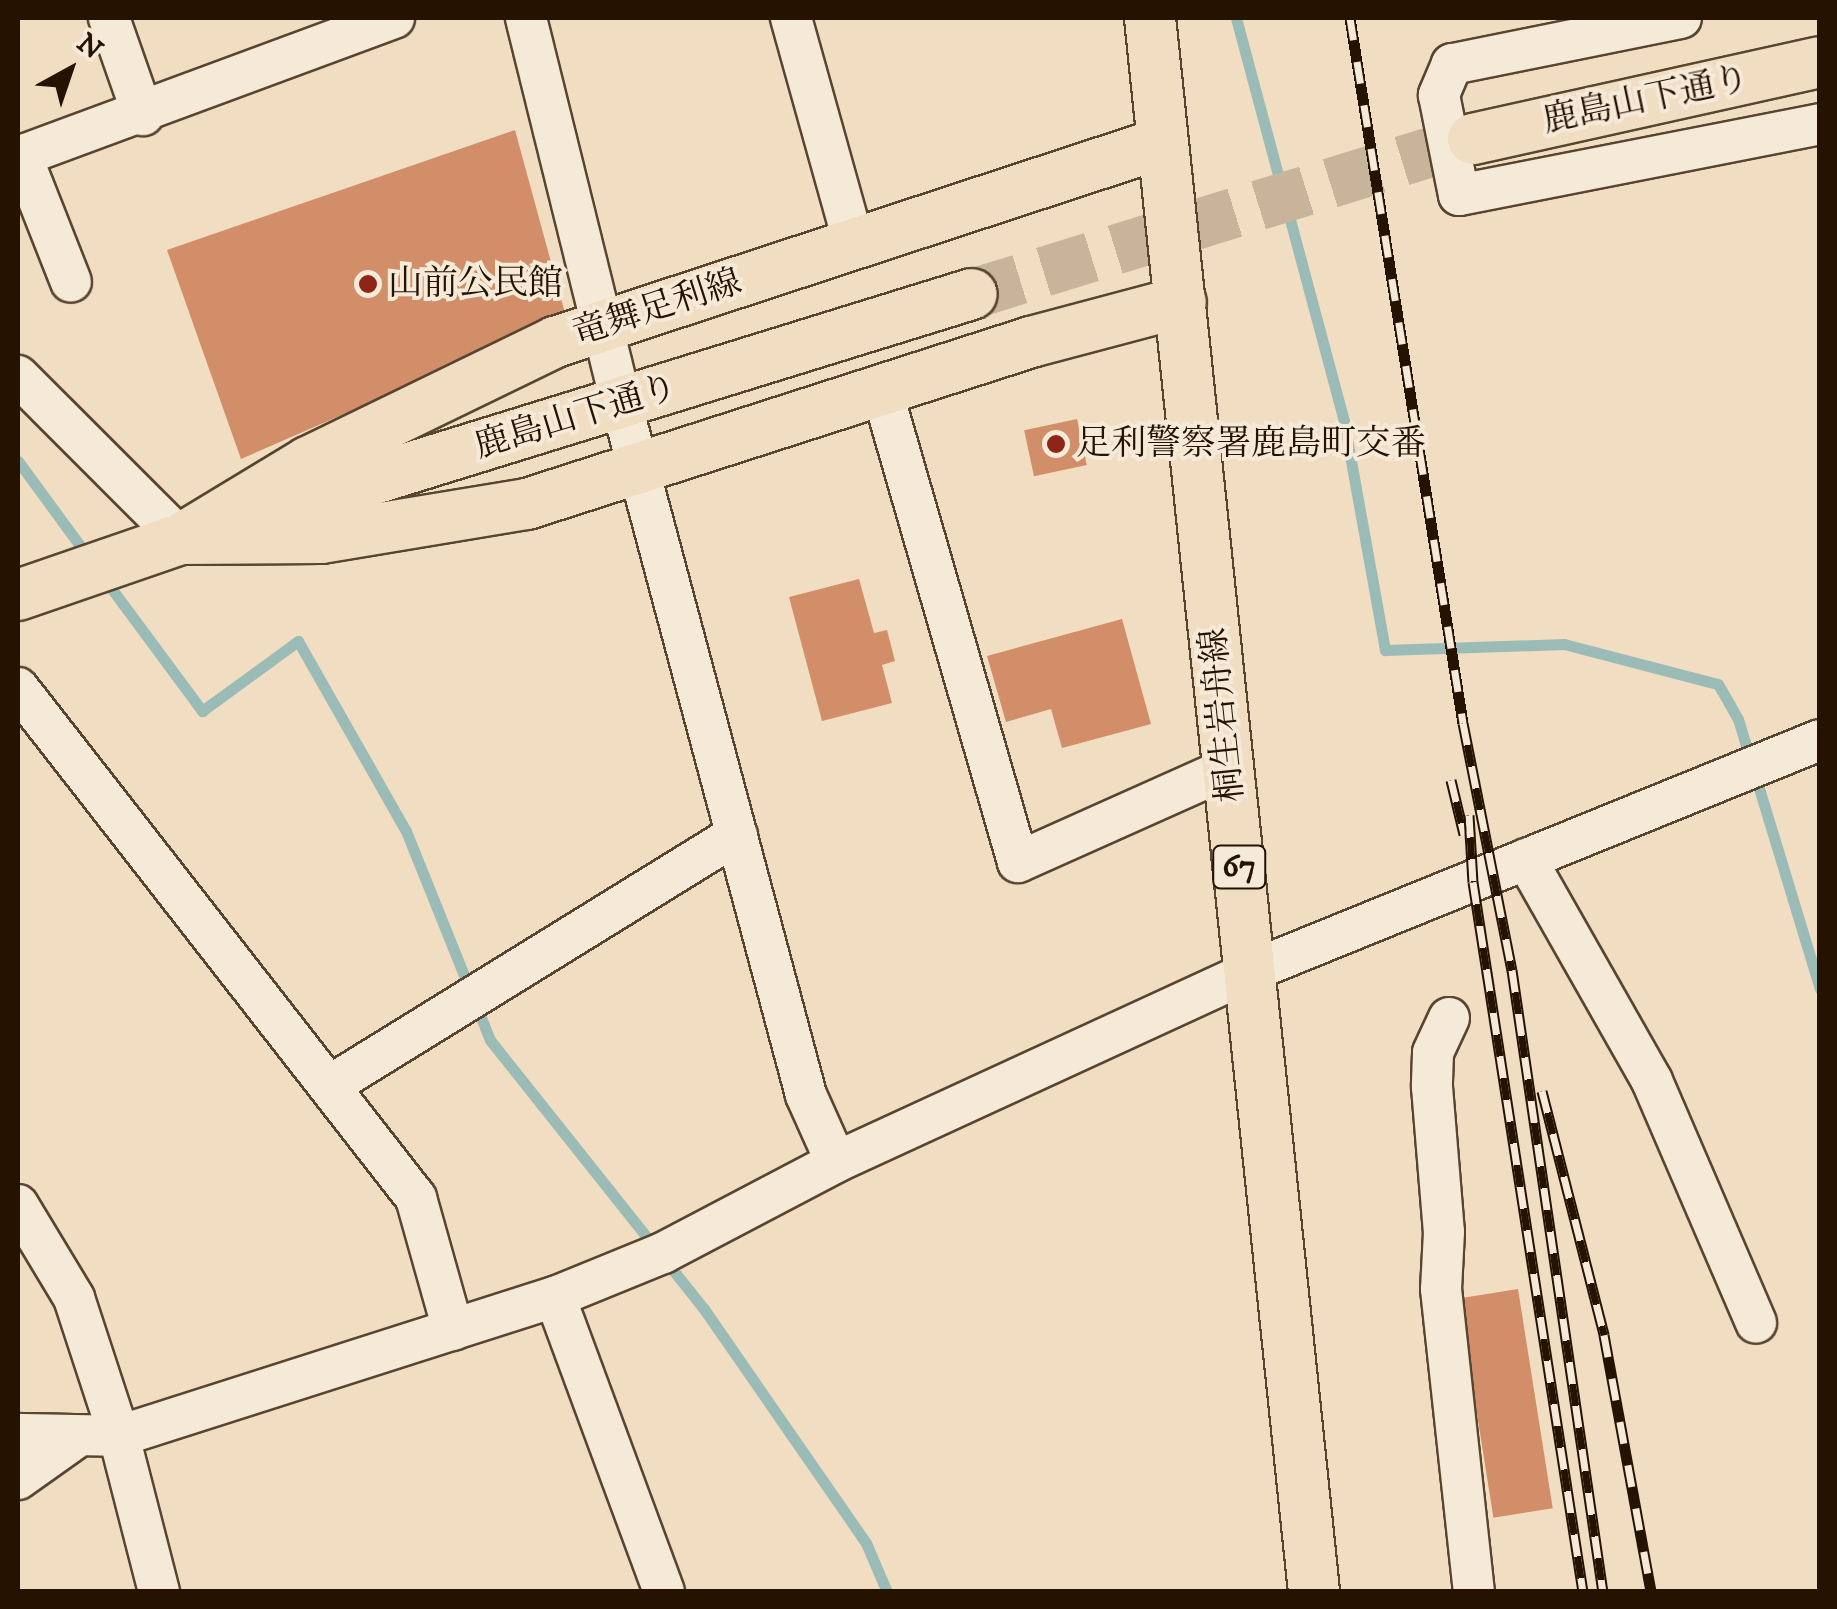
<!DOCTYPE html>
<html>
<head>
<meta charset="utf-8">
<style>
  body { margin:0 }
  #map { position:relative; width:1837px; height:1609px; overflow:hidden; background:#f0ddc2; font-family:"IM FELL DW Pica","Noto Serif JP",serif }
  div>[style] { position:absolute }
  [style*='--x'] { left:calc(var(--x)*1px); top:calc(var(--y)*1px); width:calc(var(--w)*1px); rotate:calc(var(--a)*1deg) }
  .stream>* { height:11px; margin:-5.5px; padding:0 5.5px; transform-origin:5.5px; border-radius:5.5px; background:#9bbbb7 }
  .building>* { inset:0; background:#d18e68; transform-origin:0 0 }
  .major-tunnel>* { height:50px; margin-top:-25px; transform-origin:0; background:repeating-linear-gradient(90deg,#c7b49b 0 50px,transparent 0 75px) }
  .roads { filter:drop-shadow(2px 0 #584530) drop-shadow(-2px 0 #584530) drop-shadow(0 2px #584530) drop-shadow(0 -2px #584530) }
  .minor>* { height:40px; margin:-20px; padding:0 20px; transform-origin:20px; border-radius:20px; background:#f5e9d7 }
  .major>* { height:50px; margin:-25px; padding:0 25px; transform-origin:25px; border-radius:25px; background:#f0ddc2 }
  .rail>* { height:11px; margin-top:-5.5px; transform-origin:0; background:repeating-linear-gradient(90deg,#f5e9d7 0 22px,#251200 0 44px); box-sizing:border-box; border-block:2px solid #251200 }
  .dots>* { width:28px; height:28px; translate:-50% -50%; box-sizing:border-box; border:5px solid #f5e9d7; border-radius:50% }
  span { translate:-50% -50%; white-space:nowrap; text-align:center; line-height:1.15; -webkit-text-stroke:8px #f5e9d7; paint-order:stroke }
  .shield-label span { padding:2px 8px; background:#f5e9d7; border:2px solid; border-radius:8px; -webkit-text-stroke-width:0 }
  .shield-label { font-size:32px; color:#251200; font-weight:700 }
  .street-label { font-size:35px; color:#251200 }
  .poi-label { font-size:35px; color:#251200 }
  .left { translate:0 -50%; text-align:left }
  .frame { position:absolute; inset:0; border:20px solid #251200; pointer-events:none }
  .north { position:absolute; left:20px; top:20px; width:100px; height:100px; -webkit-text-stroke:8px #f5e9d7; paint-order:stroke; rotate:40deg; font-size:28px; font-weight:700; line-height:40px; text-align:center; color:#251200 }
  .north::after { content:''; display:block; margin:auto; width:35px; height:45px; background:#251200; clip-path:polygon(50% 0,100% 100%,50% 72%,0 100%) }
</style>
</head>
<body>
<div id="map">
  <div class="stream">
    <div style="--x:1236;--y:18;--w:418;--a:75"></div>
    <div style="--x:1344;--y:422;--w:232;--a:79.8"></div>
    <div style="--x:1385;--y:650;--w:179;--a:-1.9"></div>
    <div style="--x:1564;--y:644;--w:159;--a:14.6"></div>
    <div style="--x:1718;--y:684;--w:40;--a:60.3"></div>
    <div style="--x:1738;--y:719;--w:282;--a:73.1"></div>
    <div style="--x:18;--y:461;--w:120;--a:53.8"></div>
    <div style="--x:103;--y:577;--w:167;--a:53.5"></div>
    <div style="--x:202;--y:711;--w:119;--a:-36.1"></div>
    <div style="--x:298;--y:641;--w:219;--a:60.4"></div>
    <div style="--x:406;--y:831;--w:225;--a:68.1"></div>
    <div style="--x:490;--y:1040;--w:344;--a:51.5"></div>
    <div style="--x:704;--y:1309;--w:285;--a:55.3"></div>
    <div style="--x:866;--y:1543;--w:53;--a:66.8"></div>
  </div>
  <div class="building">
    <div style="clip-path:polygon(515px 130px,566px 317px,241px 459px,167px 250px)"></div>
    <div style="left:1077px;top:419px;width:47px;height:54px;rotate:78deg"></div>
    <div style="clip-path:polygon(859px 579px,874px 633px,887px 630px,895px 661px,882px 665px,892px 703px,822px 721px,789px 597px)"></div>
    <div style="clip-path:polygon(1122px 619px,1151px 724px,1062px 748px,1051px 709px,1006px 722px,987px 656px)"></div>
    <div style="left:1518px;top:1289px;width:222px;height:60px;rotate:81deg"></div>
  </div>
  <div class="major-tunnel">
    <div style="--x:972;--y:294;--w:524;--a:-17.19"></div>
  </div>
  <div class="roads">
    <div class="minor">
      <div style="--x:109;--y:18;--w:103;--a:70.7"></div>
      <div style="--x:526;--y:18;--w:397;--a:76.1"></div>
      <div style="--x:621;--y:403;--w:716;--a:75.03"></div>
      <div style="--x:806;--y:1095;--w:73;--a:65.9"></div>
      <div style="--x:791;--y:18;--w:235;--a:74.4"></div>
      <div style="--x:1681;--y:18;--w:234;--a:168.6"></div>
      <div style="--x:1452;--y:64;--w:34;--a:113"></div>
      <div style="--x:1439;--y:95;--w:102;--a:78.7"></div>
      <div style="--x:1459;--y:195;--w:368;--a:-11.1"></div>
      <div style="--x:21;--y:155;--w:136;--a:68.5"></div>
      <div style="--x:18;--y:157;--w:401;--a:-20.3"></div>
      <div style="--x:18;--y:376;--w:231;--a:45"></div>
      <div style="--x:882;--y:391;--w:490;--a:73.9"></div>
      <div style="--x:1018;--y:862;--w:230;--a:-24.1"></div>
      <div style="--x:18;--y:688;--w:647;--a:52.03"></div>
      <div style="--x:416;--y:1198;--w:137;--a:74.3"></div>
      <div style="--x:1526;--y:859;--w:255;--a:60.4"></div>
      <div style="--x:1652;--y:1081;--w:263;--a:66.7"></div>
      <div style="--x:1449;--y:1018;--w:38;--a:115"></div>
      <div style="--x:1433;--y:1053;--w:34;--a:92"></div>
      <div style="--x:1432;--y:1087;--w:145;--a:85.3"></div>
      <div style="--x:1444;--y:1232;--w:57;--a:93"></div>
      <div style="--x:1441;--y:1289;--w:305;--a:83.8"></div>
      <div style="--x:331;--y:1085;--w:477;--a:-31.7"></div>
      <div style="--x:18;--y:1205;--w:109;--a:58.9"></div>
      <div style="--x:74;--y:1298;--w:145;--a:71.9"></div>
      <div style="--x:119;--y:1436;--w:161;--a:75.6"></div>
      <div style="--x:555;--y:1297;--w:314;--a:69.7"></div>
      <div style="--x:18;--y:1434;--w:101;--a:1.1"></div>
      <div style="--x:119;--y:1436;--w:458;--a:-17.7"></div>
      <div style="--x:555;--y:1297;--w:117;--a:-22.2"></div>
      <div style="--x:663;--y:1253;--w:195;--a:-27.7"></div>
      <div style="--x:836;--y:1162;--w:457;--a:-24.7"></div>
      <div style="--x:1251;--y:971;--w:614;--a:-22.1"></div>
      <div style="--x:18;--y:1479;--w:67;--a:-35.3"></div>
    </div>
    <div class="major">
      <div style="--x:1150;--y:18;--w:1583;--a:84.05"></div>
      <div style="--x:1473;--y:139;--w:355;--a:-12.5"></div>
      <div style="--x:257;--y:515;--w:748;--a:-17.18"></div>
      <div style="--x:181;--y:539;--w:140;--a:-0.4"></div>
      <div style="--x:321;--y:538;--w:209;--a:-9.4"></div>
      <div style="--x:527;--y:504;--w:529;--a:-17.82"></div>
      <div style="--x:1031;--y:342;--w:155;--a:-14.9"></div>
      <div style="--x:18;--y:595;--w:172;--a:-19"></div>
      <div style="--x:181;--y:539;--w:149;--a:-31.2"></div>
      <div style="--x:308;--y:462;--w:275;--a:-25.9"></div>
      <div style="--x:555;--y:342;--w:639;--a:-18.15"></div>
    </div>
  </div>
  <div class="rail">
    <div style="--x:1350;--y:18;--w:714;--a:80.89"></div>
    <div style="--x:1463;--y:723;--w:252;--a:78.8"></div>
    <div style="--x:1512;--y:970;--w:629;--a:81.68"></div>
    <div style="--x:1451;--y:780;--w:56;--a:76.5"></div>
    <div style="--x:1469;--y:815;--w:67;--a:86.6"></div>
    <div style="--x:1473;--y:882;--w:718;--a:81.19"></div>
    <div style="--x:1542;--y:1091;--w:252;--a:75.7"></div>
    <div style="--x:1604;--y:1335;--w:261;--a:79.6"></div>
  </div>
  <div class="dots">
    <div style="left:368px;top:284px;background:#8f2418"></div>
    <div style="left:1056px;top:444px;background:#8f2418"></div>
  </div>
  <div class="shield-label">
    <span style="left:1239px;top:867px">67</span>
  </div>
  <div class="street-label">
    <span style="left:1646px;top:100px;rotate:-12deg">鹿島山下通り</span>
    <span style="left:657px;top:308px;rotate:-18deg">竜舞足利線</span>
    <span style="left:576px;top:417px;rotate:-17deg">鹿島山下通り</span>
    <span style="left:1223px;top:715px;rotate:-96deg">桐生岩舟線</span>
  </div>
  <div class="poi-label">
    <span class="left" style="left:388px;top:284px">山前公民館</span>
    <span class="left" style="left:1076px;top:444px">足利警察署鹿島町交番</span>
  </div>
  <div class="frame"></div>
  <div class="north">N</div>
</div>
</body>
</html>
